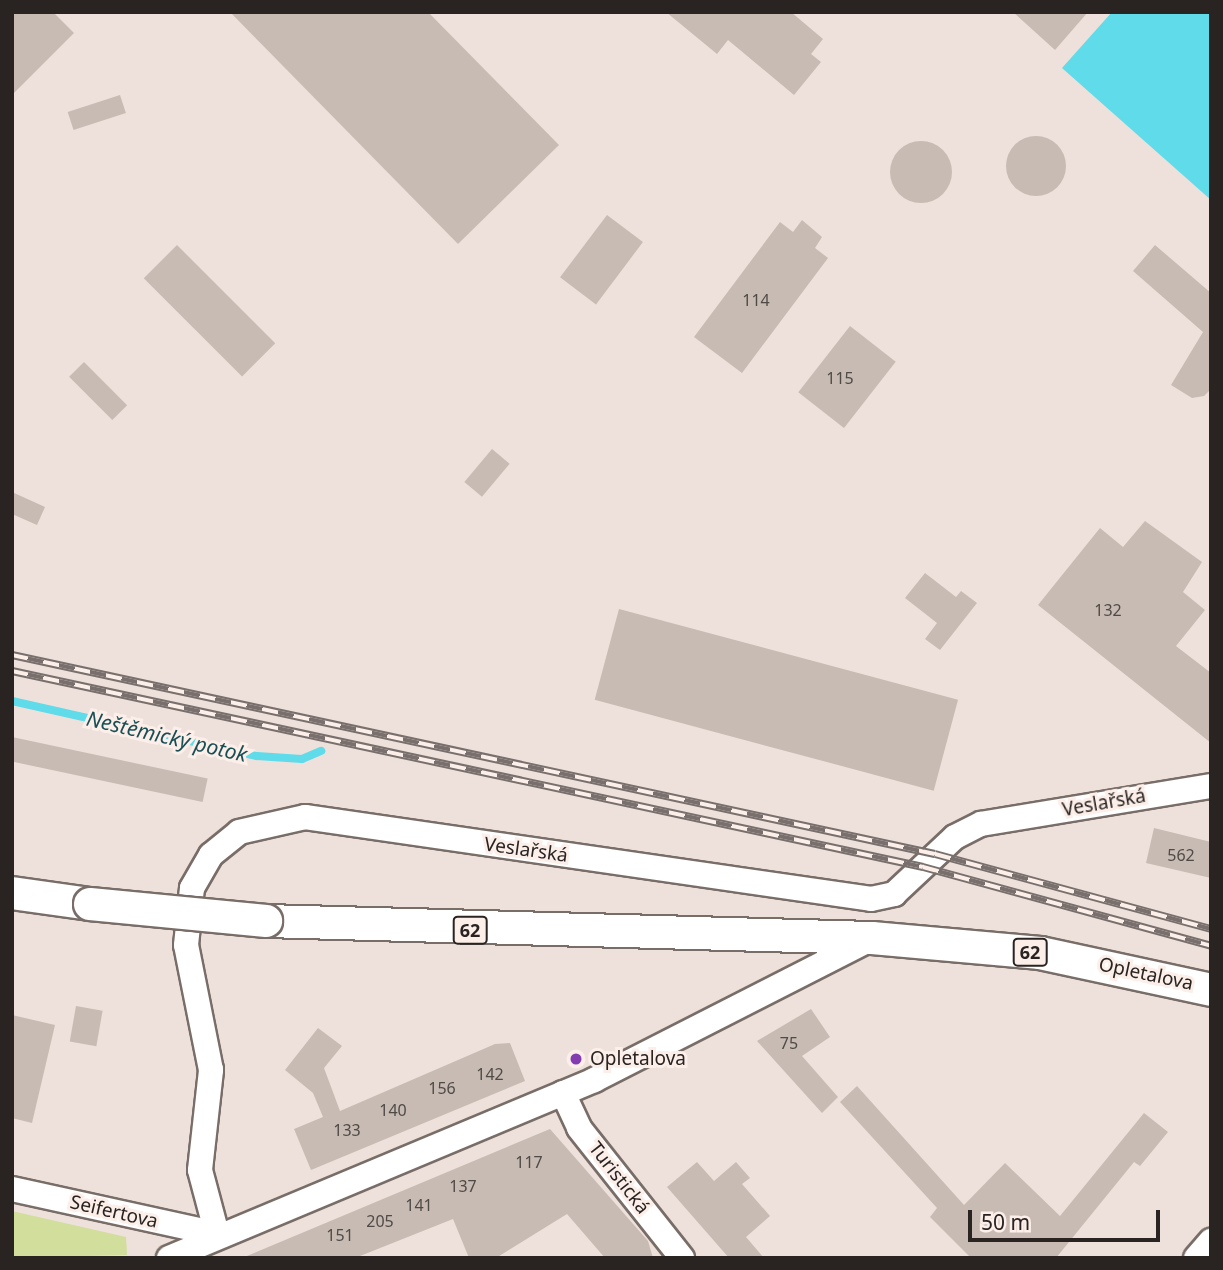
<!DOCTYPE html>
<html>
<head>
<meta charset="utf-8">
<style>
  body { margin:0 }
  #map { position:relative; width:1223px; height:1270px; overflow:hidden; background:#eee1db; font-family:"Noto Sans",sans-serif }
  div>[style] { position:absolute }
  [style*='--x'] { left:calc(var(--x)*1px); top:calc(var(--y)*1px); width:calc(var(--w)*1px); rotate:calc(var(--a)*1deg) }
  .green>* { inset:0; background:#d1de9c }
  .water>* { inset:0; background:#5fdbe9 }
  .stream>* { height:8px; margin:-4px; padding:0 4px; transform-origin:4px; border-radius:4px; background:#5fdbe9 }
  .building>* { inset:0; background:#c7bbb4; transform-origin:0 0 }
  .round { border-radius:50% }
  .roads { filter:drop-shadow(2px 0 #796d68) drop-shadow(-2px 0 #796d68) drop-shadow(0 2px #796d68) drop-shadow(0 -2px #796d68) }
  .minor>* { height:24px; margin:-12px; padding:0 12px; transform-origin:12px; border-radius:12px; background:#fff }
  .major>* { height:32px; margin:-16px; padding:0 16px; transform-origin:16px; border-radius:16px; background:#fff }
  .rail>* { height:8px; margin-top:-4px; transform-origin:0; background:repeating-linear-gradient(90deg,#fceee8 0 16px,#79706d 0 32px); box-sizing:border-box; border-block:2px solid #79706d }
  .bridges { filter:drop-shadow(2px 0 #796d68) drop-shadow(-2px 0 #796d68) drop-shadow(0 2px #796d68) drop-shadow(0 -2px #796d68) }
  .major-bridge>* { height:32px; margin:-16px; padding:0 16px; transform-origin:16px; border-radius:16px; background:#fff }
  .dots>* { width:19px; height:19px; translate:-50% -50%; box-sizing:border-box; border:4px solid #fceee8; border-radius:50% }
  span { translate:-50% -50%; white-space:nowrap; text-align:center; line-height:1.15; -webkit-text-stroke:6px #fceee8; paint-order:stroke }
  .number-label { font-size:16px; color:#504a46 }
  .number-label span { -webkit-text-stroke-width:0 }
  .shield-label span { padding:2px 5px; background:#fceee8; border:2px solid; border-radius:5px; -webkit-text-stroke-width:0 }
  .shield-label { font-size:18px; color:#292422; font-weight:700 }
  .street-label { font-size:19px; color:#292422 }
  .poi-label { font-size:19px; color:#292422 }
  .left { translate:0 -50%; text-align:left }
  .water-label { font-size:21px; color:#184e54; font-style:italic }
  .frame { position:absolute; inset:0; border:14px solid #292422; pointer-events:none }
  .scale { position:absolute; left:968px; top:1210px; width:192px; height:32px; box-sizing:border-box; border:4px solid #292422; border-top:0; padding-left:9px; font-size:21px; line-height:24px; white-space:nowrap; color:#292422; -webkit-text-stroke:5px #fceee8; paint-order:stroke }
</style>
</head>
<body>
<div id="map">
  <div class="green">
    <div style="clip-path:polygon(12px 1211px,126px 1237px,127px 1255px,12px 1258px)"></div>
  </div>
  <div class="water">
    <div style="clip-path:polygon(1112px 12px,1211px 12px,1211px 200px,1062px 68px)"></div>
  </div>
  <div class="stream">
    <div style="--x:12;--y:701;--w:251;--a:12.7"></div>
    <div style="--x:257;--y:756;--w:45;--a:3.8"></div>
    <div style="--x:302;--y:759;--w:21;--a:-23"></div>
  </div>
  <div class="building">
    <div style="clip-path:polygon(12px 12px,53px 12px,74px 33px,12px 95px)"></div>
    <div style="clip-path:polygon(230px 12px,428px 12px,559px 145px,458px 244px)"></div>
    <div style="clip-path:polygon(666px 12px,791px 12px,823px 39px,811px 54px,821px 62px,794px 95px,728px 40px,717px 54px)"></div>
    <div style="clip-path:polygon(1013px 12px,1088px 12px,1055px 50px)"></div>
    <div style="left:120px;top:95px;width:19px;height:55px;rotate:72deg"></div>
    <div class="round" style="left:1006px;top:136px;width:60px;height:60px"></div>
    <div class="round" style="left:890px;top:141px;width:62px;height:62px"></div>
    <div style="left:607px;top:215px;width:45px;height:78px;rotate:37deg"></div>
    <div style="clip-path:polygon(802px 220px,822px 237px,815px 248px,828px 258px,742px 373px,694px 337px,780px 222px,793px 232px)"></div>
    <div style="left:177px;top:245px;width:139px;height:47px;rotate:45deg"></div>
    <div style="clip-path:polygon(1155px 245px,1211px 293px,1211px 389px,1204px 396px,1192px 398px,1171px 385px,1203px 332px,1133px 271px)"></div>
    <div style="left:850px;top:326px;width:58px;height:84px;rotate:38deg"></div>
    <div style="left:84px;top:362px;width:61px;height:21px;rotate:45deg"></div>
    <div style="left:492px;top:449px;width:23px;height:43px;rotate:40deg"></div>
    <div style="clip-path:polygon(12px 492px,45px 507px,37px 525px,12px 514px)"></div>
    <div style="clip-path:polygon(1145px 521px,1202px 562px,1183px 592px,1205px 610px,1176px 646px,1211px 673px,1211px 743px,1038px 605px,1100px 528px,1123px 547px)"></div>
    <div style="clip-path:polygon(925px 573px,956px 597px,961px 591px,977px 603px,940px 650px,925px 639px,937px 623px,905px 598px)"></div>
    <div style="left:619px;top:609px;width:351px;height:94px;rotate:15deg"></div>
    <div style="left:12px;top:737px;width:200px;height:24px;rotate:12deg"></div>
    <div style="clip-path:polygon(1154px 828px,1211px 842px,1211px 878px,1146px 863px)"></div>
    <div style="left:76px;top:1006px;width:27px;height:36px;rotate:10deg"></div>
    <div style="clip-path:polygon(811px 1009px,830px 1037px,802px 1056px,838px 1097px,822px 1113px,757px 1041px)"></div>
    <div style="clip-path:polygon(12px 1015px,55px 1025px,32px 1123px,12px 1118px)"></div>
    <div style="clip-path:polygon(318px 1028px,342px 1046px,324px 1068px,340px 1111px,495px 1044px,510px 1043px,525px 1081px,311px 1170px,294px 1129px,323px 1117px,313px 1093px,285px 1070px)"></div>
    <div style="clip-path:polygon(857px 1086px,964px 1205px,1005px 1163px,1060px 1216px,1144px 1113px,1168px 1132px,1140px 1166px,1134px 1162px,1056px 1258px,971px 1258px,930px 1217px,937px 1208px,840px 1102px)"></div>
    <div style="clip-path:polygon(550px 1129px,648px 1241px,653px 1258px,605px 1258px,567px 1214px,496px 1258px,469px 1258px,453px 1219px,355px 1258px,242px 1258px)"></div>
    <div style="clip-path:polygon(697px 1162px,714px 1181px,736px 1162px,750px 1178px,742px 1184px,770px 1216px,746px 1237px,764px 1258px,729px 1258px,667px 1187px)"></div>
  </div>
  <div class="roads">
    <div class="minor">
      <div style="--x:563;--y:1093;--w:38;--a:65"></div>
      <div style="--x:579;--y:1128;--w:166;--a:51.6"></div>
      <div style="--x:12;--y:1189;--w:210;--a:12.4"></div>
      <div style="--x:217;--y:1234;--w:66;--a:-104.9"></div>
      <div style="--x:200;--y:1170;--w:101;--a:-83.7"></div>
      <div style="--x:211;--y:1070;--w:127;--a:-101.3"></div>
      <div style="--x:186;--y:945;--w:57;--a:-84"></div>
      <div style="--x:192;--y:888;--w:38;--a:-60"></div>
      <div style="--x:211;--y:855;--w:36;--a:-39"></div>
      <div style="--x:239;--y:832;--w:68;--a:-12.8"></div>
      <div style="--x:305;--y:817;--w:572;--a:8.24"></div>
      <div style="--x:871;--y:899;--w:24;--a:-12"></div>
      <div style="--x:894;--y:894;--w:83;--a:-43.1"></div>
      <div style="--x:955;--y:837;--w:29;--a:-27"></div>
      <div style="--x:981;--y:824;--w:233;--a:-9.4"></div>
      <div style="--x:169;--y:1258;--w:461;--a:-22.7"></div>
      <div style="--x:594;--y:1080;--w:311;--a:-27"></div>
      <div style="--x:1196;--y:1258;--w:23;--a:-49"></div>
    </div>
    <div class="major">
      <div style="--x:12;--y:893;--w:79;--a:8"></div>
      <div style="--x:266;--y:921;--w:606;--a:1.61"></div>
      <div style="--x:872;--y:938;--w:169;--a:5.1"></div>
      <div style="--x:1040;--y:953;--w:175;--a:12.2"></div>
    </div>
  </div>
  <div class="rail">
    <div style="--x:12;--y:655;--w:944;--a:12.17"></div>
    <div style="--x:935;--y:854;--w:286;--a:15.2"></div>
    <div style="--x:12;--y:671;--w:932;--a:12.14"></div>
    <div style="--x:923;--y:867;--w:299;--a:15.3"></div>
  </div>
  <div class="bridges">
    <div class="major-bridge">
      <div style="--x:90;--y:904;--w:177;--a:5.5"></div>
    </div>
  </div>
  <div class="dots">
    <div style="left:576px;top:1059px;background:#843db0"></div>
  </div>
  <div class="number-label">
    <span style="left:756px;top:300px">114</span>
    <span style="left:840px;top:378px">115</span>
    <span style="left:1108px;top:610px">132</span>
    <span style="left:1181px;top:855px">562</span>
    <span style="left:789px;top:1043px">75</span>
    <span style="left:490px;top:1074px">142</span>
    <span style="left:442px;top:1088px">156</span>
    <span style="left:393px;top:1110px">140</span>
    <span style="left:347px;top:1130px">133</span>
    <span style="left:529px;top:1162px">117</span>
    <span style="left:463px;top:1186px">137</span>
    <span style="left:419px;top:1205px">141</span>
    <span style="left:380px;top:1221px">205</span>
    <span style="left:340px;top:1235px">151</span>
  </div>
  <div class="shield-label">
    <span style="left:470px;top:930px">62</span>
    <span style="left:1030px;top:952px">62</span>
  </div>
  <div class="street-label">
    <span style="left:1104px;top:803px;rotate:-10deg">Veslařská</span>
    <span style="left:526px;top:850px;rotate:8deg">Veslařská</span>
    <span style="left:1146px;top:974px;rotate:12deg">Opletalova</span>
    <span style="left:619px;top:1178px;rotate:52deg">Turistická</span>
    <span style="left:114px;top:1212px;rotate:13deg">Seifertova</span>
  </div>
  <div class="poi-label">
    <span class="left" style="left:590px;top:1059px">Opletalova</span>
  </div>
  <div class="water-label">
    <span style="left:167px;top:736px;rotate:13deg">Neštěmický potok</span>
  </div>
  <div class="frame"></div>
  <div class="scale">50 m</div>
</div>
</body>
</html>
